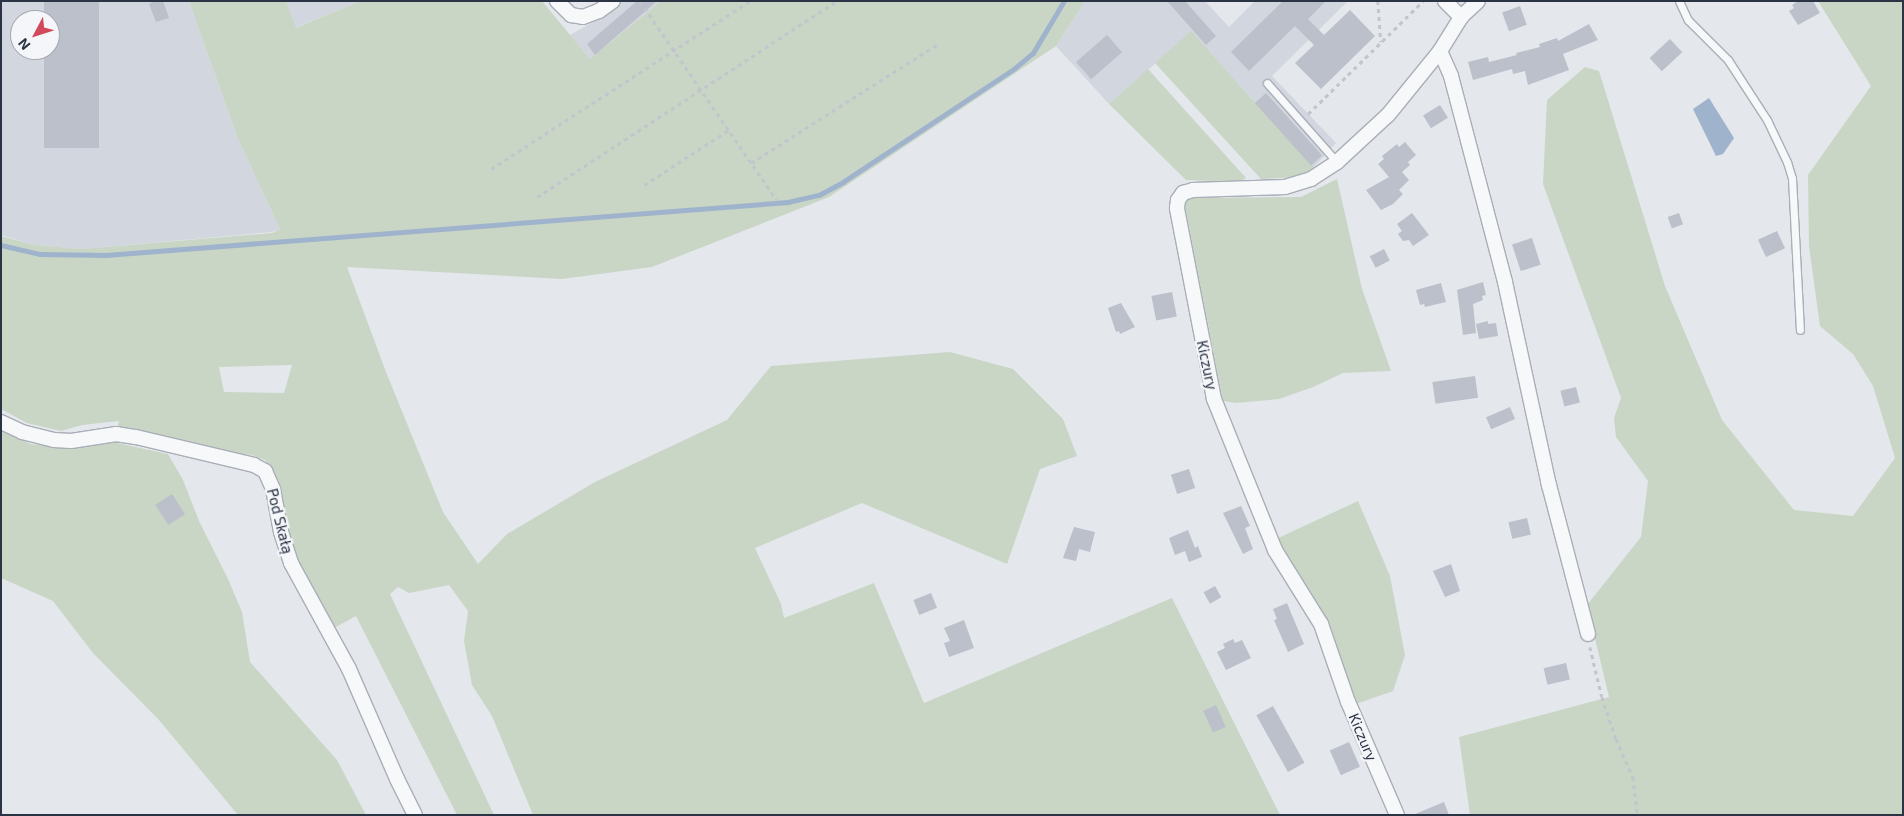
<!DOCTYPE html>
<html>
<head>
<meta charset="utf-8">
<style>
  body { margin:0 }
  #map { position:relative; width:1904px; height:816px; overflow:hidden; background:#e4e7ec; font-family:"Exo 2",sans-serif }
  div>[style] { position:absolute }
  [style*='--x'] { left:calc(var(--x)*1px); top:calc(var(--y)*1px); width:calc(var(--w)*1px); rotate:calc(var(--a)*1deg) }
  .built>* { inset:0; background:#d2d6de }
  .green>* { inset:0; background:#c9d6c5 }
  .water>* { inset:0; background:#9fb4cc }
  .stream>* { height:4.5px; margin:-2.25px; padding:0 2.25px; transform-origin:2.25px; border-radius:2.25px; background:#9fb4cc }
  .building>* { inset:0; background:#bbc0ca; transform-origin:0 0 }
  .path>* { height:2.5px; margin-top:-1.25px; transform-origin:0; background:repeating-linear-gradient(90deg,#c2c5cb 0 4px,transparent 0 8px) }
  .roads { filter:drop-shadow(1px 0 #a9aeb7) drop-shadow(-1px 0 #a9aeb7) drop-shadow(0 1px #a9aeb7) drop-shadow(0 -1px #a9aeb7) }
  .lane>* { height:7px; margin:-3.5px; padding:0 3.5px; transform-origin:3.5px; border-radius:3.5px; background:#f7f8fa }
  .street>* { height:14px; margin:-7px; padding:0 7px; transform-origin:7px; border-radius:7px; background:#f7f8fa }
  span { translate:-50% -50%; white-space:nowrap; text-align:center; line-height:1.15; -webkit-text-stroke:4.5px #f4f6f9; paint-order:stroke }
  .street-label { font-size:15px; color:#2b3445 }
  .frame { position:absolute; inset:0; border:2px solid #2b3445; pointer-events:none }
  .north { position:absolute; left:10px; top:10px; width:50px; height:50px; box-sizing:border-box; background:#f4f6f9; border:1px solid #a4a8b1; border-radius:50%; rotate:230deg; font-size:14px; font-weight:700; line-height:20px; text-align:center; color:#2b3445 }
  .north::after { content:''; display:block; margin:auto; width:18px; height:22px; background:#d1495b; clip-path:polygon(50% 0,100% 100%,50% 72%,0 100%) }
</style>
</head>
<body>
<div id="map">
  <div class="built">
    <div style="clip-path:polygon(evenodd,1px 1px,189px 1px,238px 139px,280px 229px,272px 232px,82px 249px,35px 245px,1px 235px,1px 1px,20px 20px,50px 20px,50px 50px,20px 50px,20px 20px)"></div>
    <div style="clip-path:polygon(286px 1px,360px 1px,295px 28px)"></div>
    <div style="clip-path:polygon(622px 1px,661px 1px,590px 59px,570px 35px,595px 21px)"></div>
    <div style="clip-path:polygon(1085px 1px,1205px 1px,1229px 27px,1255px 1px,1348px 1px,1272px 76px,1336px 143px,1314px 167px,1191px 32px,1109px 104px,1056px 46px)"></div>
  </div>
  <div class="green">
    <div style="clip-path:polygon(evenodd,189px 1px,286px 1px,296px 28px,360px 1px,542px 1px,590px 59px,661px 1px,1085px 1px,1056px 46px,829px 197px,652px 267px,562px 279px,347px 267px,386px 372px,443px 512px,478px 564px,507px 534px,595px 482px,727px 420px,771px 366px,950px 352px,1013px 369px,1063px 419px,1077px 456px,1040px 469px,1007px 564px,862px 503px,755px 548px,781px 604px,784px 618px,874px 583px,924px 703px,1172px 598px,1280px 815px,533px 815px,492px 716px,472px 685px,464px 641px,468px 611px,449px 585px,409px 593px,398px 587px,390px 594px,494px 815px,457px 815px,356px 616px,334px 628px,313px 587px,302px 570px,289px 533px,276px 478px,265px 460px,252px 455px,196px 448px,117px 429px,119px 421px,82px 425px,61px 431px,27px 423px,1px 409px,1px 236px,35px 245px,82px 249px,272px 233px,280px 229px,238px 139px,189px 1px,292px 365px,284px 393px,224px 392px,219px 367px,292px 365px)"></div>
    <div style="clip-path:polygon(1818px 1px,1903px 1px,1903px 815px,1470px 815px,1459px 737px,1609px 697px,1587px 605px,1641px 537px,1648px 481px,1616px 437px,1614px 418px,1621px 398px,1543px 184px,1547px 100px,1585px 67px,1599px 71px,1665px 286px,1722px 420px,1794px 510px,1853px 516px,1895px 458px,1873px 386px,1853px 354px,1820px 326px,1809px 246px,1808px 175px,1871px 86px)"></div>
    <div style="clip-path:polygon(1191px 31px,1250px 97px,1314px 167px,1299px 177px,1261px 179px,1155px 63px)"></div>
    <div style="clip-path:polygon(1148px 69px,1246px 178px,1239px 182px,1186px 180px,1109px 104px)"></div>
    <div style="clip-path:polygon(1337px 179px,1362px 289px,1391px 371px,1343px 373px,1313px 387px,1279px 399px,1236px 403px,1223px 401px,1184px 201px,1192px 198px,1301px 197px)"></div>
    <div style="clip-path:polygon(1px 429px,30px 444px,49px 446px,103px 440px,168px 454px,183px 480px,199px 521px,228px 579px,242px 612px,250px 662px,337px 760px,366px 815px,238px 815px,159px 720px,93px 653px,53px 601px,1px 578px)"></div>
    <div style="clip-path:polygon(1358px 501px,1390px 576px,1405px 655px,1393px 691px,1356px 704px,1276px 539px)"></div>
  </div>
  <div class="water">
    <div style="clip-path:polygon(1709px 98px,1734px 138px,1723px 154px,1716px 156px,1693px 109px)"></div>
  </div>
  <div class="stream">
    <div style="--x:1;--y:245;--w:40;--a:13"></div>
    <div style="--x:40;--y:254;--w:66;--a:0.9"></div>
    <div style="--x:106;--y:255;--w:684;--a:-4.44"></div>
    <div style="--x:788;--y:202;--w:32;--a:-13"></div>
    <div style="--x:819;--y:195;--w:27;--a:-28"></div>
    <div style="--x:843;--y:182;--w:206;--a:-33.5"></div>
    <div style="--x:1015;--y:68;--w:23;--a:-40"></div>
    <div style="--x:1033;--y:53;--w:61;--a:-59.2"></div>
  </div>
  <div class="building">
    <div style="left:44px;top:1px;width:55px;height:147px"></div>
    <div style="clip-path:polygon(155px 1px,163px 1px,169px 18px,156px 22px,149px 4px)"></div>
    <div style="clip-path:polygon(637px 1px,657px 1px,595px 55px,587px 44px)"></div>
    <div style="clip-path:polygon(1167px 1px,1185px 1px,1216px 36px,1206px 45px)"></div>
    <div style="clip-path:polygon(1283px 1px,1326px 1px,1308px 19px,1324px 35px,1350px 10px,1375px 36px,1321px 89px,1295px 63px,1314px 45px,1295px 26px,1249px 71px,1231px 52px)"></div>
    <div style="clip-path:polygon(1798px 1px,1813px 1px,1820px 13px,1798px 25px,1789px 11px,1794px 8px,1792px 5px)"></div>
    <div style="left:1520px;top:6px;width:20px;height:19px;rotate:70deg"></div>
    <div style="clip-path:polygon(1589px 24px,1598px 40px,1563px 54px,1569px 70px,1528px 85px,1525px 71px,1513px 74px,1512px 69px,1473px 80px,1468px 62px,1488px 57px,1489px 62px,1517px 55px,1516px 53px,1540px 47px,1539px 44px,1557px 38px,1558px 41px)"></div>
    <div style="left:1107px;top:35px;width:23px;height:41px;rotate:49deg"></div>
    <div style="left:1670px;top:39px;width:18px;height:28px;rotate:47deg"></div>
    <div style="left:1266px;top:93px;width:84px;height:15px;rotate:48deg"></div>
    <div style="left:1440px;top:105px;width:15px;height:20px;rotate:58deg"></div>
    <div style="clip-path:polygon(1405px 142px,1416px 155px,1408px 162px,1410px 165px,1402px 172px,1409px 180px,1399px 190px,1403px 194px,1393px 204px,1381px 210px,1366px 190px,1389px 177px,1378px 164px,1384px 159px,1382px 156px,1397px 144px,1399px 147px)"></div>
    <div style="clip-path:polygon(1412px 213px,1429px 235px,1413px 246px,1409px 240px,1403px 241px,1398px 234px,1402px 231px,1397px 224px)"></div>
    <div style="left:1679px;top:213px;width:12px;height:12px;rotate:70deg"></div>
    <div style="left:1777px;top:231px;width:19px;height:21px;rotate:65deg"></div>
    <div style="left:1532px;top:238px;width:28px;height:21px;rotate:72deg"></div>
    <div style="left:1384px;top:249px;width:13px;height:16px;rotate:63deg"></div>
    <div style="clip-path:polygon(1483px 282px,1486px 295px,1482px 296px,1483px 300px,1473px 304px,1476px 333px,1463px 335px,1457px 290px)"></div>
    <div style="clip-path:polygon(1441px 283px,1446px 302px,1425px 307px,1424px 304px,1420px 305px,1416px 290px)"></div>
    <div style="left:1172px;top:292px;width:25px;height:21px;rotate:79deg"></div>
    <div style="clip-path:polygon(1121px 303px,1135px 327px,1120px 334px,1119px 331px,1116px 332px,1108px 308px)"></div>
    <div style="clip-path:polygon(1488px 321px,1488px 324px,1496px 323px,1498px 336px,1479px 339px,1476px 324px)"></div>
    <div style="left:1475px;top:376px;width:22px;height:43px;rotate:82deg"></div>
    <div style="left:1576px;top:387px;width:16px;height:16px;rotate:76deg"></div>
    <div style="left:1510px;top:407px;width:13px;height:26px;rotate:67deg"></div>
    <div style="left:1189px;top:469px;width:20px;height:19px;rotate:72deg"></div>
    <div style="left:172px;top:494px;width:24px;height:20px;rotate:57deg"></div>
    <div style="clip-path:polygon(1241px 506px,1250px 526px,1245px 528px,1253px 549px,1243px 554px,1223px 513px)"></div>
    <div style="left:1527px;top:518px;width:17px;height:19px;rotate:77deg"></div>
    <div style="clip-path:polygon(1074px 527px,1095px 532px,1090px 552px,1079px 549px,1076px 561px,1063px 558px)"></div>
    <div style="clip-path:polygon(1188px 530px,1195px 548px,1198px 546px,1202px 557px,1189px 562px,1185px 551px,1175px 555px,1169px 538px)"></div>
    <div style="clip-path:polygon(1451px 564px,1460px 591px,1445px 597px,1433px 571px)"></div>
    <div style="left:1215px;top:586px;width:13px;height:13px;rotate:61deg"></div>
    <div style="left:931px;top:593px;width:16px;height:19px;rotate:68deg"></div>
    <div style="clip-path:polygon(1287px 603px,1304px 644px,1288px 652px,1274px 620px,1277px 619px,1273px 609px)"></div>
    <div style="clip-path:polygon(964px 620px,974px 648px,949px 657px,944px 643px,950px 641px,944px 628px)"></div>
    <div style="clip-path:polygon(1233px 639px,1235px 643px,1242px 640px,1251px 658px,1226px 670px,1217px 652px,1225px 648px,1223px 644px)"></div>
    <div style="left:1566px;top:663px;width:17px;height:23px;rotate:77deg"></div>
    <div style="left:1216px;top:705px;width:24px;height:14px;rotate:66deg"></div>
    <div style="left:1273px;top:706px;width:65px;height:19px;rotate:61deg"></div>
    <div style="left:1349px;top:742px;width:27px;height:21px;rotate:66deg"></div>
    <div style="clip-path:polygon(1444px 802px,1449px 815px,1415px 815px,1415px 814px)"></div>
  </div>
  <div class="path">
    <div style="--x:640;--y:1;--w:242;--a:55.5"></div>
    <div style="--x:1378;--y:1;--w:41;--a:85.8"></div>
    <div style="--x:1308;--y:114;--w:161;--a:-44.5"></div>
    <div style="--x:751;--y:163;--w:222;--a:-32.5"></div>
    <div style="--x:491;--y:169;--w:309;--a:-33"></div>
    <div style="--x:644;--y:185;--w:101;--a:-32.9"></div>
    <div style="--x:537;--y:197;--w:358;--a:-33.2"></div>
    <div style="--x:1590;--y:647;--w:51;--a:76.5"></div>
    <div style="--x:1602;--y:697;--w:44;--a:71.6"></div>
    <div style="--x:1616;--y:739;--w:42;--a:65.9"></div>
    <div style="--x:1633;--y:777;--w:38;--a:83"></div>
  </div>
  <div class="roads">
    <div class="lane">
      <div style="--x:1679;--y:1;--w:21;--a:65"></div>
      <div style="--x:1688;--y:20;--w:57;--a:45"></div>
      <div style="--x:1728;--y:60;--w:72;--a:57"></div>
      <div style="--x:1767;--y:120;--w:47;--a:64.5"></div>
      <div style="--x:1787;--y:162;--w:17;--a:73"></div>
      <div style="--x:1792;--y:178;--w:152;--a:87"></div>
      <div style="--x:1267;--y:83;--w:106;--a:48.5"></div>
    </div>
    <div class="street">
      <div style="--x:557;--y:1;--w:20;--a:45"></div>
      <div style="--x:571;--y:15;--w:12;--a:9"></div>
      <div style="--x:583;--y:17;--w:17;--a:-21"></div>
      <div style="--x:599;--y:11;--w:17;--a:-36"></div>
      <div style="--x:1445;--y:1;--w:23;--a:45"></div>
      <div style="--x:1440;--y:51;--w:27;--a:66"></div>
      <div style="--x:1451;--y:76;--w:213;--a:75.3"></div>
      <div style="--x:1505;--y:282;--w:208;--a:77.8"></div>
      <div style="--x:1549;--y:485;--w:154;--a:75.3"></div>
      <div style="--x:1;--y:422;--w:23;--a:25"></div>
      <div style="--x:22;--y:432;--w:33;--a:14"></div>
      <div style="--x:54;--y:440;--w:17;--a:3"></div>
      <div style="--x:71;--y:441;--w:46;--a:-8.8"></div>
      <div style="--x:116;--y:434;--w:20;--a:9"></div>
      <div style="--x:136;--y:437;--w:121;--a:13.3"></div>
      <div style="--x:254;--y:465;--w:13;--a:29"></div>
      <div style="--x:265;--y:471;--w:20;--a:66"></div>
      <div style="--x:273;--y:489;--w:44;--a:79.5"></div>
      <div style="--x:281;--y:532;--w:33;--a:72"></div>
      <div style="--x:291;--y:563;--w:121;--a:61.3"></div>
      <div style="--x:349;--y:669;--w:120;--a:66.4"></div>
      <div style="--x:397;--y:779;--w:40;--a:63.4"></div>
      <div style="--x:1397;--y:815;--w:123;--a:-113.4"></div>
      <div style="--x:1348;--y:702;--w:83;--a:-109.1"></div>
      <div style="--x:1321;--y:624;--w:87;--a:-121.9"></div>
      <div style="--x:1275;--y:550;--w:163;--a:-112"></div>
      <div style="--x:1214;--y:399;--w:195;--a:-101"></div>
      <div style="--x:1177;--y:208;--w:8;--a:-83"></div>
      <div style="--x:1178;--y:200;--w:9;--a:-54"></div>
      <div style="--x:1183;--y:193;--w:10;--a:-17"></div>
      <div style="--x:1193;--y:190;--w:92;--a:-1.9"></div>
      <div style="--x:1285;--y:187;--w:27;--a:-17"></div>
      <div style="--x:1311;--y:179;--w:31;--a:-33"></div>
      <div style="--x:1337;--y:162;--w:69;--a:-42.7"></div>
      <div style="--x:1388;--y:115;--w:82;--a:-50.9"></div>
      <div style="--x:1440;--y:51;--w:40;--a:-58"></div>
      <div style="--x:1461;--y:17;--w:23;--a:-43"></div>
    </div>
  </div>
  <div class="street-label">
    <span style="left:1207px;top:365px;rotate:78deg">Kiczury</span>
    <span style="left:280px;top:521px;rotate:76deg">Pod Skałą</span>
    <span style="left:1363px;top:737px;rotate:67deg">Kiczury</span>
  </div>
  <div class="frame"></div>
  <div class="north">N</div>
</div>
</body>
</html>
